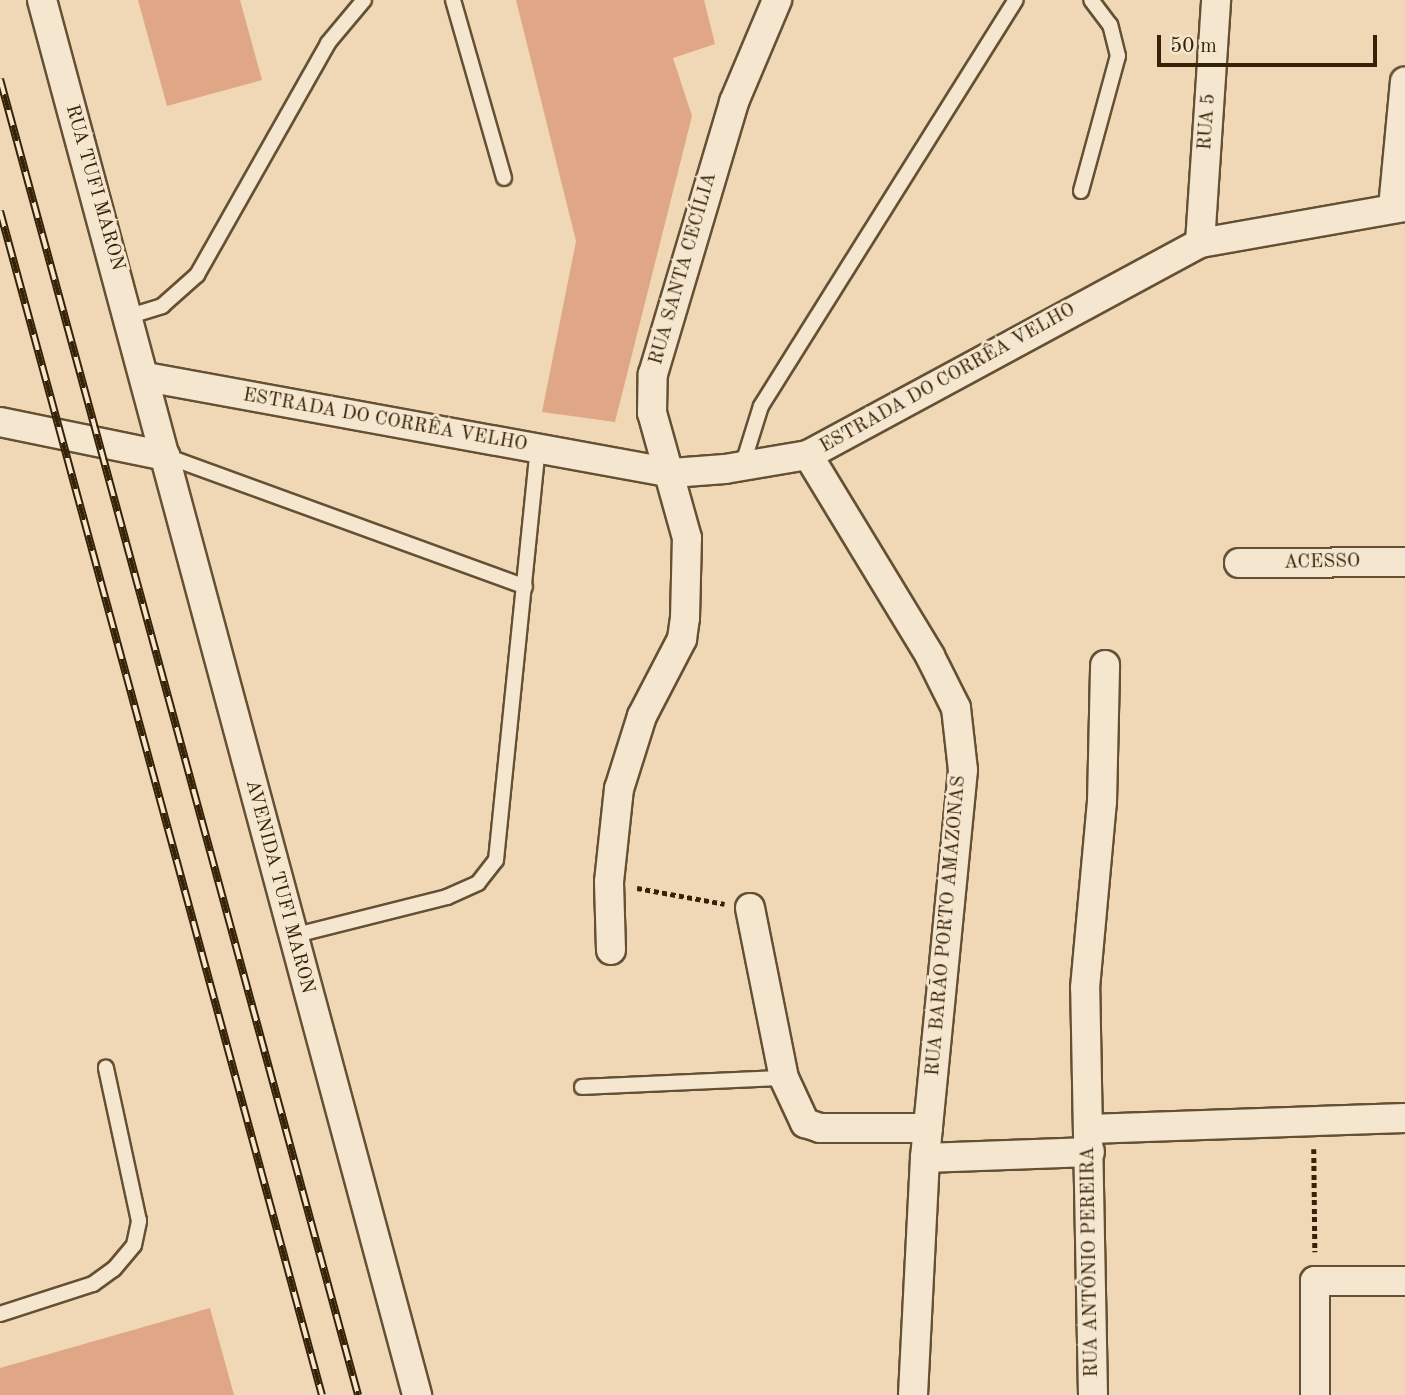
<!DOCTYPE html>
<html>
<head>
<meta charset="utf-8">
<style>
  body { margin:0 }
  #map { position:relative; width:1405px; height:1395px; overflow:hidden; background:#f0d8b6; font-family:"Old Standard TT",serif }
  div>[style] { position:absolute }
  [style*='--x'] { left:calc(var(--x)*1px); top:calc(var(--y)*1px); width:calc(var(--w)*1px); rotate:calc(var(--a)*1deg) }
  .building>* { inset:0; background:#dfa786 }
  .path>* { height:4.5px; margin-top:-2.25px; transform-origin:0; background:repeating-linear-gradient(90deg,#362207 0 5px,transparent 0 8.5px) }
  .roads { filter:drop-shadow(2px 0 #645033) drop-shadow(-2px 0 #645033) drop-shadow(0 2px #645033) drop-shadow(0 -2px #645033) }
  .lane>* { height:14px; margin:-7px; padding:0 7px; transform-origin:7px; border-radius:7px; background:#f5e6d0 }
  .street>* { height:28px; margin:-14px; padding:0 14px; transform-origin:14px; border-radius:14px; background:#f5e6d0 }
  .rail>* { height:8px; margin-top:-4px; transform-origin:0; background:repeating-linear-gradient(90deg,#f5e6d0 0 16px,#362207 0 32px); box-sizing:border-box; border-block:2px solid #362207 }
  span { translate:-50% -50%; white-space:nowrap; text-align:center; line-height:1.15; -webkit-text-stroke:6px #f5e6d0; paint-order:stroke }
  .street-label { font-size:19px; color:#362207 }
  .scale { position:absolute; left:1157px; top:35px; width:220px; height:32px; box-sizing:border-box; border:4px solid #362207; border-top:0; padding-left:9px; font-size:21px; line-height:24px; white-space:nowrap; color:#362207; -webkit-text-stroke:5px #f5e6d0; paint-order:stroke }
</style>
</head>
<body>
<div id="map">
  <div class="building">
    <div style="clip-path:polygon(138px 0,240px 0,262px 80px,167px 106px)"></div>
    <div style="clip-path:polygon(516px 0,704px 0,715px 44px,673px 58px,692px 116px,615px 422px,542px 412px,576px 241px)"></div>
    <div style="clip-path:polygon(210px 1308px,234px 1395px,0 1395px,0 1368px)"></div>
  </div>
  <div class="path">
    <div style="--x:637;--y:888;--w:89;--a:10.3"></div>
    <div style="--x:1314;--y:1149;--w:103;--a:89.4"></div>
  </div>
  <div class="roads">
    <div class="lane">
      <div style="--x:453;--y:0;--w:185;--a:74"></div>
      <div style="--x:1081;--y:191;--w:140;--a:-74.7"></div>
      <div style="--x:1118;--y:56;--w:32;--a:-104"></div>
      <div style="--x:1110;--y:25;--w:31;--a:-127"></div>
      <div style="--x:130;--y:316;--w:34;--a:-17"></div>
      <div style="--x:162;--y:306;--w:47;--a:-41.5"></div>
      <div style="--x:197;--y:275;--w:266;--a:-60.5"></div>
      <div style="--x:328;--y:43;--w:56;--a:-50.1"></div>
      <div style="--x:166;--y:456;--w:382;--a:20"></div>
      <div style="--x:735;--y:463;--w:12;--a:-31"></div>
      <div style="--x:745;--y:457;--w:53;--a:-72.6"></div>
      <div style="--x:761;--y:406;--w:479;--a:-57.9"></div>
      <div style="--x:292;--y:936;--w:160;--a:-14.1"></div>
      <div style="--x:447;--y:897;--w:34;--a:-24"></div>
      <div style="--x:478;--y:883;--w:29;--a:-52"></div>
      <div style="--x:496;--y:860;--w:414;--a:-84.2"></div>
      <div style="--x:582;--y:1087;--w:202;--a:-2.6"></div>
      <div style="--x:0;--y:1314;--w:98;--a:-17.9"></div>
      <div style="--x:93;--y:1284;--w:26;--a:-36"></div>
      <div style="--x:114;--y:1269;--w:31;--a:-50"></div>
      <div style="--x:134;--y:1245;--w:25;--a:-78"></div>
      <div style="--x:139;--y:1221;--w:157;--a:-102.2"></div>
    </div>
    <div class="street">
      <div style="--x:42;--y:0;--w:1445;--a:74.95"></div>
      <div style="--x:1393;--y:208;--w:127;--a:-84.6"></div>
      <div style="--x:1200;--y:243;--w:244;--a:-86.2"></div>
      <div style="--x:146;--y:377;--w:535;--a:10.34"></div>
      <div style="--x:672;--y:473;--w:53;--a:-4.3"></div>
      <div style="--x:725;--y:469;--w:84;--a:-9.6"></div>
      <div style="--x:808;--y:455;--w:446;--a:-28.4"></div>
      <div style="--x:1200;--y:243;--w:208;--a:-10"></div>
      <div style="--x:0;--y:422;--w:169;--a:11.6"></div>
      <div style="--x:808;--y:455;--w:235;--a:58.7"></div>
      <div style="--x:930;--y:656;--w:58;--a:63.4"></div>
      <div style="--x:956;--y:708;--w:62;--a:83.6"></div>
      <div style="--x:963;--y:770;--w:390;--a:95.6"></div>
      <div style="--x:925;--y:1158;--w:237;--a:92.9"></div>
      <div style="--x:1239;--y:563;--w:166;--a:-0.3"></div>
      <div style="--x:750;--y:908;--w:173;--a:78.7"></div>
      <div style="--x:784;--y:1078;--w:50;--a:65"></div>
      <div style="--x:805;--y:1123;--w:16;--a:18"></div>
      <div style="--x:820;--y:1128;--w:108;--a:0"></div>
      <div style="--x:611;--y:950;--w:68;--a:-91.7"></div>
      <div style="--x:609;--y:882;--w:94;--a:-83.9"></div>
      <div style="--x:619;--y:789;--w:77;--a:-72.5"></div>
      <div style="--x:642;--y:716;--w:87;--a:-62.5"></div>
      <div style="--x:682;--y:639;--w:21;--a:-82"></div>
      <div style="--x:685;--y:618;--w:80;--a:-88.6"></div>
      <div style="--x:687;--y:538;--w:130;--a:-105.6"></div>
      <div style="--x:652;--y:413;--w:39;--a:-89"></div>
      <div style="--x:653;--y:374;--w:284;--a:-73.4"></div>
      <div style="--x:734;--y:102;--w:111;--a:-67.1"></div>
      <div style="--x:1089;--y:1129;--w:316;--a:-2"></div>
      <div style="--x:925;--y:1158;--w:165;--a:-2.1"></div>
      <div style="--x:1093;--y:1395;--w:407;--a:-91.1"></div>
      <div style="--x:1085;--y:988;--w:187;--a:-84.8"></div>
      <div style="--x:1102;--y:802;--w:137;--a:-88.7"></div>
      <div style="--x:1315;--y:1395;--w:114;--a:-90"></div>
      <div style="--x:1315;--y:1281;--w:90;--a:0"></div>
    </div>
  </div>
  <div class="rail">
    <div style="--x:0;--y:79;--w:1364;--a:74.78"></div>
    <div style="--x:0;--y:211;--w:1227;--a:74.79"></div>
  </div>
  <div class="street-label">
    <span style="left:1208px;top:122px;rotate:-86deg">RUA 5</span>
    <span style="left:94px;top:188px;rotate:74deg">RUA TUFI MARON</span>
    <span style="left:684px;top:269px;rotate:-74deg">RUA SANTA CECÍLIA</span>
    <span style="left:948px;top:379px;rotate:-29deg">ESTRADA DO CORRÊA VELHO</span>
    <span style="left:385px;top:421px;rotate:10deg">ESTRADA DO CORRÊA VELHO</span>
    <span style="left:1322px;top:563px;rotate:-1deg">ACESSO</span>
    <span style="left:279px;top:887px;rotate:75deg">AVENIDA TUFI MARON</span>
    <span style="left:947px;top:926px;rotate:-85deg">RUA BARÃO PORTO AMAZONAS</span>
    <span style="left:1091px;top:1262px;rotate:-91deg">RUA ANTÔNIO PEREIRA</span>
  </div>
  <div class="scale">50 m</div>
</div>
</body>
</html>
